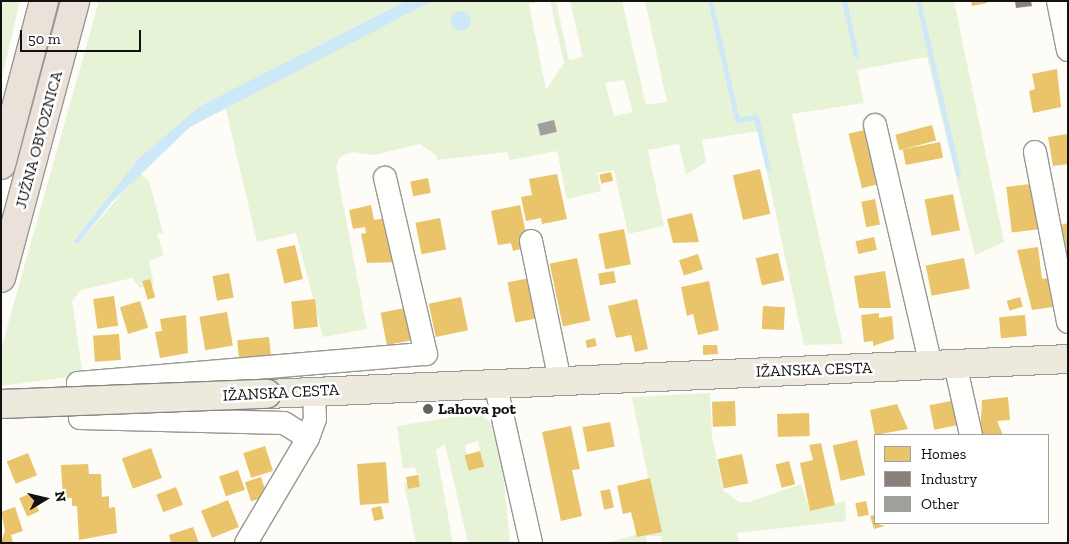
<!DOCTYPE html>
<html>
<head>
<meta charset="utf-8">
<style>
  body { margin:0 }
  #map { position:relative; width:1069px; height:544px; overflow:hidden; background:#fdfcf7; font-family:"Zilla Slab",serif }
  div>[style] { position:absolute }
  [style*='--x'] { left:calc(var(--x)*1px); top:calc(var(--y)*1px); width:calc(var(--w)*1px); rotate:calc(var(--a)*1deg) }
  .green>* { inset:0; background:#e7f3d7 }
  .water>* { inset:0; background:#cde8f7 }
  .round { border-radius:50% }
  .homes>* { inset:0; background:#e9c46a; transform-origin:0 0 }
  .industry>* { inset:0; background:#8a817c }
  .stream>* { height:5px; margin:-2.5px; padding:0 2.5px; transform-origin:2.5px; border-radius:2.5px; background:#cde8f7 }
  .building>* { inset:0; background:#a19f9c; transform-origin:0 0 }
  .roads { filter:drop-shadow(1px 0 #979795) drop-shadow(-1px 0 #979795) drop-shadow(0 1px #979795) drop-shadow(0 -1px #979795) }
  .minor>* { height:22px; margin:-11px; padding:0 11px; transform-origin:11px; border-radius:11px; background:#fffffe }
  .major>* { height:28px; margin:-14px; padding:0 14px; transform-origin:14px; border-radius:14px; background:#ede9dc }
  .highway>* { height:28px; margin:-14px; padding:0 14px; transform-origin:14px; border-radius:14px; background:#eae1d8 }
  .bridges { filter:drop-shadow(1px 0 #858482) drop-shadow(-1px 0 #858482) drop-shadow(0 1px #858482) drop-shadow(0 -1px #858482) }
  .major-bridge>* { height:28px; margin:-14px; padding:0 14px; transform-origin:14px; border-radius:14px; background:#ede9dc }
  .dots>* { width:14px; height:14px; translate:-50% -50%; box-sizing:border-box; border:2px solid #fff; border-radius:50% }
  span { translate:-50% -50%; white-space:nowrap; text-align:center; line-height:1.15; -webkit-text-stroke:5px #fff; paint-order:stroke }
  .street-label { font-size:16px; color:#111 }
  .poi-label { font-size:16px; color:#111; font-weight:700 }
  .left { translate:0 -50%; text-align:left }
  .frame { position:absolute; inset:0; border:2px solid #111; pointer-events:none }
  .legend { position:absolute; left:874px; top:434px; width:175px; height:90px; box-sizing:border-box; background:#fff; border:1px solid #a0a0a0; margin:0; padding:6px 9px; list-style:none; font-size:15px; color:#111 }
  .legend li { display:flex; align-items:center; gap:10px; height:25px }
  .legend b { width:25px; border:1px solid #a0a0a0 }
  .north { position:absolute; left:20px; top:474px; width:50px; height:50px; -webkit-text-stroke:4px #fff; paint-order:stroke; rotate:81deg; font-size:14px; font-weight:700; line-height:20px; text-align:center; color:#111 }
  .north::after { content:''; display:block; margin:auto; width:18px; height:22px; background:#111; clip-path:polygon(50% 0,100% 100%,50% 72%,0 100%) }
  .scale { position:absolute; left:20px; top:30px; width:121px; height:22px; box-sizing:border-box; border:2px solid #111; border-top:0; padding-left:6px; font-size:15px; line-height:18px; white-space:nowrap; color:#111; -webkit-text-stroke:4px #fff; paint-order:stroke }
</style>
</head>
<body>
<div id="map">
  <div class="green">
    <div style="clip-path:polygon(1px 1px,20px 1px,1px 82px)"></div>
    <div style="clip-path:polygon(99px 1px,406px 1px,200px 106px,139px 158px,73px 242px,78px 244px,140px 173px,149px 181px,163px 233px,157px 234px,164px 255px,149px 261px,154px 285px,140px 288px,132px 278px,81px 290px,72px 301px,83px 375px,1px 386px,1px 349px)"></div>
    <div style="clip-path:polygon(evenodd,432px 1px,544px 1px,529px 4px,546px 90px,564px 63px,550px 1px,556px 1px,569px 60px,583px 57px,570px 1px,622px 1px,646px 105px,667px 102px,645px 1px,954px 1px,1004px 242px,975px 255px,927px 57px,857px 70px,864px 103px,792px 114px,843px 344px,804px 345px,758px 131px,702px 140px,706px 162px,686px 175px,679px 144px,648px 150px,664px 226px,628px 234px,614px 170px,597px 173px,601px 191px,567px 199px,557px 151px,510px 160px,507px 152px,437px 160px,436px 155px,420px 144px,374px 155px,352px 152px,340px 157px,336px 167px,367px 329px,323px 337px,296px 233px,257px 242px,225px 106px,432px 1px,624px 80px,633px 112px,614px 116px,605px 83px,624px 80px)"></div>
    <div style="clip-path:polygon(710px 393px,712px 436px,723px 490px,739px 502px,749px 502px,801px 484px,810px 510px,845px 501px,846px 521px,737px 533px,739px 543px,662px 543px,661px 536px,646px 536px,647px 543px,607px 543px,658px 528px,632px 397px)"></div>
    <div style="clip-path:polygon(evenodd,479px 413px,490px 422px,502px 461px,510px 543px,468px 543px,445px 444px,436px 450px,453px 543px,416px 543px,404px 483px,418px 480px,415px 467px,403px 469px,397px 426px,479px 413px,478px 441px,482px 459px,469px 462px,465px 445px,478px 441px)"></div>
  </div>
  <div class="water">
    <div style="clip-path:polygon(406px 1px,432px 1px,190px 127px,112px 202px,78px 244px,73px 242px,139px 158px,200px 106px)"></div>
    <div class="round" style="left:451px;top:11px;width:20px;height:20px"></div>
  </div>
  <div class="homes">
    <div style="clip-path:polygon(971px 1px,987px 1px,987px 3px,972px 6px)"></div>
    <div style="clip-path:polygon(1057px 69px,1061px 107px,1033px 113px,1029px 91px,1035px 89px,1032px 74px)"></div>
    <div style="left:932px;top:125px;width:16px;height:38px;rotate:75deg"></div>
    <div style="left:864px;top:130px;width:56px;height:16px;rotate:76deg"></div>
    <div style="clip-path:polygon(1068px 134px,1068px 164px,1053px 166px,1048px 137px)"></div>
    <div style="left:940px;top:142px;width:16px;height:38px;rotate:79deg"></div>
    <div style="left:760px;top:169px;width:46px;height:28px;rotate:77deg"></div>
    <div style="left:611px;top:172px;width:9px;height:12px;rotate:77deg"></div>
    <div style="clip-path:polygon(557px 174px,567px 219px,542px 224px,541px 218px,526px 221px,521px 197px,532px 195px,529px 179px)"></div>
    <div style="left:428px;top:178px;width:15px;height:18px;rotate:79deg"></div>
    <div style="left:1038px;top:183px;width:46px;height:32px;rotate:83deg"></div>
    <div style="left:953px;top:194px;width:37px;height:29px;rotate:79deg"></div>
    <div style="left:875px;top:199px;width:26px;height:14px;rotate:79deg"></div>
    <div style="clip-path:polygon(371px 205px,374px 220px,391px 217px,400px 262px,367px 263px,361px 234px,366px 233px,365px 227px,353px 229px,349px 210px)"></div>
    <div style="clip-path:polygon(520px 205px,529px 247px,513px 251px,511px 243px,498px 245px,491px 211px)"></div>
    <div style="clip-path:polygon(692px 213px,699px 242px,673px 243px,667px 219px)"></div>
    <div style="left:440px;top:218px;width:32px;height:25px;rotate:79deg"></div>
    <div style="clip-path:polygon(1068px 223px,1068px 250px,1067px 250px,1061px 225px)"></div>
    <div style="left:624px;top:229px;width:36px;height:26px;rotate:79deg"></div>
    <div style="left:874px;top:237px;width:13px;height:19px;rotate:77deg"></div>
    <div style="left:295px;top:245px;width:35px;height:19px;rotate:77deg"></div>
    <div style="clip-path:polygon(1038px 247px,1042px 279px,1056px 277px,1060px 306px,1032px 310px,1017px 250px)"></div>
    <div style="left:778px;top:253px;width:28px;height:23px;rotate:77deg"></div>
    <div style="left:698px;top:254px;width:16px;height:20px;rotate:72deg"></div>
    <div style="left:577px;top:258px;width:64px;height:28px;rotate:78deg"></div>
    <div style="left:964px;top:258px;width:31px;height:39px;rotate:79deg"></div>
    <div style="left:614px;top:271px;width:12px;height:16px;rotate:81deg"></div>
    <div style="clip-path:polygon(885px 271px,891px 308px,859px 308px,854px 276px)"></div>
    <div style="left:229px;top:273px;width:25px;height:17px;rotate:79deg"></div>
    <div style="left:535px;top:277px;width:41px;height:28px;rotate:79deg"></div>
    <div style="left:150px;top:279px;width:19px;height:8px;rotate:74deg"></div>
    <div style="clip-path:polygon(709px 281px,719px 330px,698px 335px,693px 314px,687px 316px,681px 287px)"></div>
    <div style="left:114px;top:296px;width:30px;height:21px;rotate:82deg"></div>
    <div style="left:461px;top:297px;width:34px;height:33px;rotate:78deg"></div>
    <div style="left:1020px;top:297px;width:10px;height:14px;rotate:73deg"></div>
    <div style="left:315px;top:299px;width:28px;height:24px;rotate:84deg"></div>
    <div style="clip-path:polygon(637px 299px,648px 349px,635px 352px,631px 335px,616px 338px,608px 306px)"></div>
    <div style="left:140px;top:301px;width:28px;height:21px;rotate:73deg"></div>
    <div style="left:763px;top:306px;width:22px;height:23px;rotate:3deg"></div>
    <div style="left:410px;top:307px;width:33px;height:30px;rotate:79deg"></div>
    <div style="left:227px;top:312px;width:34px;height:28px;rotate:80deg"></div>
    <div style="clip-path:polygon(879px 313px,879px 318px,892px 316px,894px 339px,873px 346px,873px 341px,864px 342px,861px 315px)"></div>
    <div style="clip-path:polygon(186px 315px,188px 353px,160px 358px,155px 332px,162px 331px,160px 319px)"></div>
    <div style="left:1025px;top:315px;width:21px;height:26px;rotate:85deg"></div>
    <div style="left:119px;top:334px;width:26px;height:26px;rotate:86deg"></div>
    <div style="left:269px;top:337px;width:19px;height:32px;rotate:84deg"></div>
    <div style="left:595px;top:338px;width:8px;height:10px;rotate:76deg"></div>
    <div style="clip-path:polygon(703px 345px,717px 345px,718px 354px,703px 355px)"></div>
    <div style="clip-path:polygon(1008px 397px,1010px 420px,997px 421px,1003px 435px,980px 435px,982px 400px)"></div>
    <div style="left:956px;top:400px;width:25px;height:27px;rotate:79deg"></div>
    <div style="left:735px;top:401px;width:25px;height:23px;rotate:88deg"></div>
    <div style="clip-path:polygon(897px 404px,908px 429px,875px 435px,870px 410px)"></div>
    <div style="left:809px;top:413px;width:23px;height:32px;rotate:88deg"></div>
    <div style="left:610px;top:422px;width:25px;height:28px;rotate:79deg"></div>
    <div style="clip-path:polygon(571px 426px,580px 469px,572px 470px,582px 516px,561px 521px,542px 432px)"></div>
    <div style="left:857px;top:440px;width:36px;height:25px;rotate:77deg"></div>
    <div style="clip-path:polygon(821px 443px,835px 505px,810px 511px,800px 463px,813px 460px,809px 445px)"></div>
    <div style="left:265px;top:446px;width:26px;height:23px;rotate:72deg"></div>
    <div style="left:151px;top:448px;width:32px;height:31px;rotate:70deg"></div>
    <div style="left:480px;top:451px;width:16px;height:16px;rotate:75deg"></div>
    <div style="left:28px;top:453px;width:24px;height:23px;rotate:68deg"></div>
    <div style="left:742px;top:454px;width:30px;height:25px;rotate:78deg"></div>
    <div style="left:789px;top:461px;width:24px;height:14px;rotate:75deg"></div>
    <div style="left:386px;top:462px;width:41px;height:29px;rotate:86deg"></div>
    <div style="clip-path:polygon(88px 464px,89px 474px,101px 474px,102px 497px,109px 496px,109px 508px,115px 507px,117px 533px,79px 540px,77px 506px,72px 506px,72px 498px,63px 498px,61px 465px)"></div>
    <div style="left:238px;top:470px;width:21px;height:20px;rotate:71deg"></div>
    <div style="left:418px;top:475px;width:12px;height:12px;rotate:81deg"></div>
    <div style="left:261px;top:477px;width:20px;height:17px;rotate:72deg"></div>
    <div style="clip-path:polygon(650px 478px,662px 532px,637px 537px,631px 512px,623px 514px,617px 486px)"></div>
    <div style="left:176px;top:487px;width:19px;height:21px;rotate:69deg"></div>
    <div style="left:610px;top:489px;width:19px;height:10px;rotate:78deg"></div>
    <div style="left:31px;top:493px;width:20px;height:13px;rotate:66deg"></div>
    <div style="left:228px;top:500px;width:29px;height:29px;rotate:68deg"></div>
    <div style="left:866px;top:501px;width:14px;height:11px;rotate:78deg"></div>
    <div style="left:381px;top:506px;width:13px;height:10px;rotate:77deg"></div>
    <div style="clip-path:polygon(15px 507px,23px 531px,11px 535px,13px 543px,1px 543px,5px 530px,1px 512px)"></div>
    <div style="clip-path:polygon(875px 515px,875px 523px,885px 526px,874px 529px,870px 516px)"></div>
    <div style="clip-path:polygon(193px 527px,199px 543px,171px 543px,169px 535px)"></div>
  </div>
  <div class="industry">
    <div style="clip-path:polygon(1015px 1px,1031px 1px,1032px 6px,1016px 8px)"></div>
  </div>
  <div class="stream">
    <div style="--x:710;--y:1;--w:122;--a:77.2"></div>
    <div style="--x:737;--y:120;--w:19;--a:-9"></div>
    <div style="--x:756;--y:117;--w:52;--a:76.8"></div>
    <div style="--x:844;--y:1;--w:55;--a:77.5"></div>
    <div style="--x:918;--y:1;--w:178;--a:77"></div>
  </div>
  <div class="building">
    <div style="left:554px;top:120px;width:12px;height:17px;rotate:76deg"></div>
  </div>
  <div class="roads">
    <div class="minor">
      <div style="--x:1058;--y:1;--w:50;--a:78.5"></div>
      <div style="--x:875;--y:125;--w:246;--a:76.9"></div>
      <div style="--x:1035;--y:152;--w:173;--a:79"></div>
      <div style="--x:531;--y:241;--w:143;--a:78.3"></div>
      <div style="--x:955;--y:364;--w:73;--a:77.3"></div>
      <div style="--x:495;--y:383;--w:164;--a:77.3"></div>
      <div style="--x:308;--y:438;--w:28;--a:-148"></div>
      <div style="--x:284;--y:423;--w:204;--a:-178.6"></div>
      <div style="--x:80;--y:418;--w:35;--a:-93"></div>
      <div style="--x:78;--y:383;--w:349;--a:-4.8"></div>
      <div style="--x:426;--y:354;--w:181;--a:-103.1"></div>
      <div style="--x:246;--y:543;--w:122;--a:-59.4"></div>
      <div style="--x:308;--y:438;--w:20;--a:-70"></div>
      <div style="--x:315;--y:419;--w:28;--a:-92"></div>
    </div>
    <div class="major">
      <div style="--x:267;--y:394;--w:802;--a:-2.5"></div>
    </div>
    <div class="highway">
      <div style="--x:1;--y:165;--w:170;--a:-75.3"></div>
      <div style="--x:1;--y:278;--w:287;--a:-75"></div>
    </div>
  </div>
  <div class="bridges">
    <div class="major-bridge">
      <div style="--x:1;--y:404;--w:266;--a:-2.2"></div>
    </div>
  </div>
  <div class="dots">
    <div style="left:428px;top:409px;background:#646362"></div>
  </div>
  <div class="street-label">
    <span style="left:39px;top:140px;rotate:-75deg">JUŽNA OBVOZNICA</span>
    <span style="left:814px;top:370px;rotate:-2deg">IŽANSKA CESTA</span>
    <span style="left:281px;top:393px;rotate:-3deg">IŽANSKA CESTA</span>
  </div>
  <div class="poi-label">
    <span class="left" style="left:438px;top:409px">Lahova pot</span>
  </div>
  <div class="frame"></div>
  <ul class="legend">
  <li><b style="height:14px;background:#e9c46a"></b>Homes</li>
  <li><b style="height:14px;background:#8a817c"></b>Industry</li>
  <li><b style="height:14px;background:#a19f9c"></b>Other</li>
  </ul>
  <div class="north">N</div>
  <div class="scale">50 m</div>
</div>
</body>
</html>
